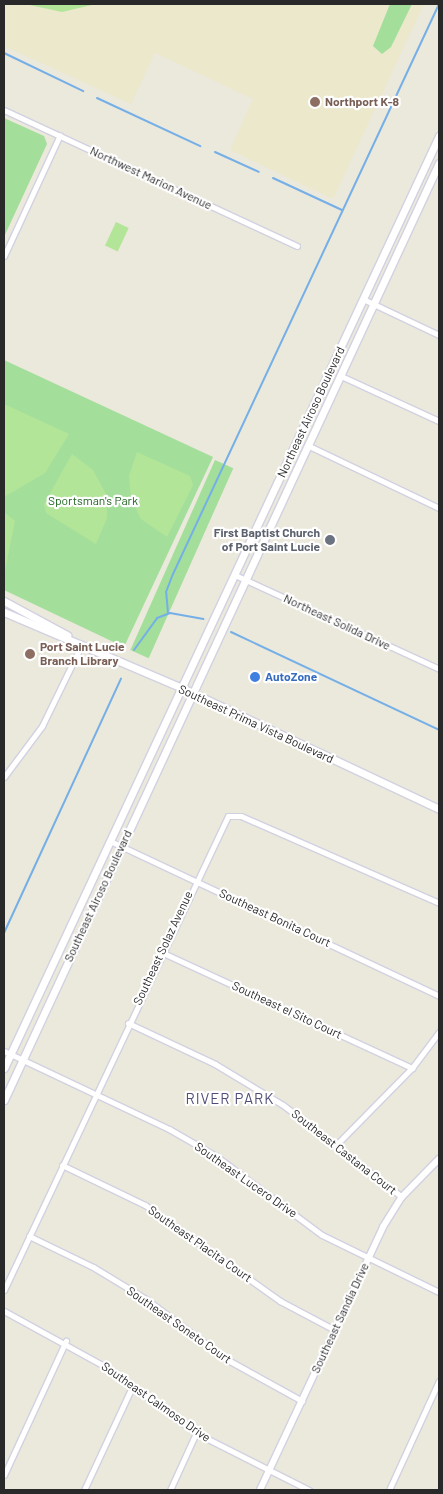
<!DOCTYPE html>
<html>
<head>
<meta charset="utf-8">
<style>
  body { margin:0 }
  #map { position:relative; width:443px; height:1494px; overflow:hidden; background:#ebe8dc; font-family:Barlow,sans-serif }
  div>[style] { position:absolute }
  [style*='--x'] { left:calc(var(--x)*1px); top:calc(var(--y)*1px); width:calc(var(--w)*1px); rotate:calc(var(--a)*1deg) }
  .education>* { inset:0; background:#ece8cc }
  .green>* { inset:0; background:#a3de9b; transform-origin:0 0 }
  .pitch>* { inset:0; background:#b3e598; transform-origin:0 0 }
  .stream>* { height:2px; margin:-1px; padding:0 1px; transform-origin:1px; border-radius:1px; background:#75afe7 }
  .roads { filter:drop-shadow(1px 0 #d2d1e1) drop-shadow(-1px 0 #d2d1e1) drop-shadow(0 1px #d2d1e1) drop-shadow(0 -1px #d2d1e1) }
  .minor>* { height:5px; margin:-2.5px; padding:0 2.5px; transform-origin:2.5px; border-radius:2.5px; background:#fff }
  .tertiary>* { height:5.5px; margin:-2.75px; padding:0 2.75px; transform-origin:2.75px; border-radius:2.75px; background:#fff }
  .secondary>* { height:7px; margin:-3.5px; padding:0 3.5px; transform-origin:3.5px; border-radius:3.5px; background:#fff }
  .dots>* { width:14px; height:14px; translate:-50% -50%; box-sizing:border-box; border:2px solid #fff; border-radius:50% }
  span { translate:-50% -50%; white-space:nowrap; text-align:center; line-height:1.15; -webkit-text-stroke:4.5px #fff; paint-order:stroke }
  .education-label { font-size:12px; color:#785e54; font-weight:700 }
  .left { translate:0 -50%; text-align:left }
  .street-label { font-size:12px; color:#292929 }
  .park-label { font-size:12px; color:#1e621f }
  .worship-label { font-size:12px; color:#5b616d; font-weight:700 }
  .right { translate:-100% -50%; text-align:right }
  .shop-label { font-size:12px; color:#366cbe; font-weight:700 }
  .quarter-label { font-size:15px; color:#4f4d77; letter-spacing:1px }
  .frame { position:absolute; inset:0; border:5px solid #292929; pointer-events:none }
</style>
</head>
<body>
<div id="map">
  <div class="education">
    <div style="clip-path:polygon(4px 4px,424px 4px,333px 199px,230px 150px,253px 99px,155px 53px,131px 104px,4px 46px)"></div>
  </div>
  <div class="green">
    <div style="clip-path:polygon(390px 4px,412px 4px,391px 47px,382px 54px,373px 46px)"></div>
    <div style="clip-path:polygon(4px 118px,44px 136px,47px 144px,4px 237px)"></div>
    <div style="clip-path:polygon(4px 360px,213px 457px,124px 647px,4px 590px)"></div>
    <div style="left:215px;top:460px;width:20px;height:208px;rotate:24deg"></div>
  </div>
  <div class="pitch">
    <div style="clip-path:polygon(25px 4px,96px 4px,62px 12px)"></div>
    <div style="left:116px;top:222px;width:14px;height:26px;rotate:25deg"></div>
    <div style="clip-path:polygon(4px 404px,69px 434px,45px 473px,4px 497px)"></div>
    <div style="clip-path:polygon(137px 452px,190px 476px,193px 485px,167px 537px,141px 519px,131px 499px,129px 476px)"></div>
    <div style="clip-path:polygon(72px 454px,93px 470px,107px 496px,107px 518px,96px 544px,46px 513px,44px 504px)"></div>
    <div style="clip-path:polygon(4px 512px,15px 521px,4px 576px)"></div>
  </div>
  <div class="stream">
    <div style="--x:4;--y:53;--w:88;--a:25.7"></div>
    <div style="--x:97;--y:98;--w:114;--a:25"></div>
    <div style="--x:215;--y:152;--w:48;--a:24.4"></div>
    <div style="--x:273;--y:178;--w:76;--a:24.9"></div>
    <div style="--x:168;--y:613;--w:21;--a:-95"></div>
    <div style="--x:166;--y:592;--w:19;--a:-69"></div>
    <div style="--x:173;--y:574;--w:629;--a:-64.98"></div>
    <div style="--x:231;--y:632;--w:230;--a:25.2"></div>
    <div style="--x:134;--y:650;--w:39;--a:-54"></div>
    <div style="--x:157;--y:618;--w:14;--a:-21"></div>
    <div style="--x:170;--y:613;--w:34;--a:10"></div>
    <div style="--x:4;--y:933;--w:280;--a:-65.3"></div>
  </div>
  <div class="roads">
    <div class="minor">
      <div style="--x:4;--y:110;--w:323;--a:24.9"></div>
      <div style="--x:4;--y:256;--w:133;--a:-65.2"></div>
      <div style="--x:363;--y:299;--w:84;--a:25.3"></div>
      <div style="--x:341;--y:376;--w:108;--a:24.7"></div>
      <div style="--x:309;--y:446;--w:144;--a:25.5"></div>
      <div style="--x:235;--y:575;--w:225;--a:24.7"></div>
      <div style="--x:4;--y:777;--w:64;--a:-53.3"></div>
      <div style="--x:42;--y:726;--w:91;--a:-64"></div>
      <div style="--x:110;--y:841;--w:364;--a:25.2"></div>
      <div style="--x:161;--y:952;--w:277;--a:24.8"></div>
      <div style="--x:128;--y:1023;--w:96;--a:25.2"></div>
      <div style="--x:215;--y:1064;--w:79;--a:31.1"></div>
      <div style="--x:283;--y:1105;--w:150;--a:37.7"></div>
      <div style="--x:4;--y:1051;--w:183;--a:25.3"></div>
      <div style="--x:169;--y:1129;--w:54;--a:29.9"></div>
      <div style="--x:216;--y:1156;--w:132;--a:36.7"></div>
      <div style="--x:322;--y:1235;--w:130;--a:26"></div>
      <div style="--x:336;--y:1145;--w:108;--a:-45.4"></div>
      <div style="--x:412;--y:1068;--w:45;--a:-53.1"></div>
      <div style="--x:62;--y:1165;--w:92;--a:25.7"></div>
      <div style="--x:145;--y:1205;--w:166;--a:35.4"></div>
      <div style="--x:280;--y:1301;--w:62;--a:27.8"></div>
      <div style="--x:29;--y:1236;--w:71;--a:25.8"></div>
      <div style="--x:93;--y:1267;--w:62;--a:31.1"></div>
      <div style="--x:146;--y:1299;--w:100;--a:36.9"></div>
      <div style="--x:226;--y:1359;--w:87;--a:28.9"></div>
      <div style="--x:4;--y:1290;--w:524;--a:-64.71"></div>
      <div style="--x:228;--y:816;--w:13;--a:0"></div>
      <div style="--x:241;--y:816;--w:216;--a:23.7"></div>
      <div style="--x:4;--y:1311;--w:116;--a:28.8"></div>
      <div style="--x:106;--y:1367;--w:112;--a:36.3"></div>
      <div style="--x:196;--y:1433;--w:127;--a:26.8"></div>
      <div style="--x:4;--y:1475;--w:148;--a:-65.2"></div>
      <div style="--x:84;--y:1490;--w:114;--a:-65"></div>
      <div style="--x:170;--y:1490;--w:63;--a:-65.5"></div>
      <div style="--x:389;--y:1490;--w:120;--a:-65.4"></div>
    </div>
    <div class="tertiary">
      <div style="--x:260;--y:1490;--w:290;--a:-64.9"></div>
      <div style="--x:383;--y:1227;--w:36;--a:-58"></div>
      <div style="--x:402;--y:1197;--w:53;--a:-45.8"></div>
    </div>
    <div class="secondary">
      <div style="--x:4;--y:601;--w:72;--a:28.4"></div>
      <div style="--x:4;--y:612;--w:194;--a:23.1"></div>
      <div style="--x:182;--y:688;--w:284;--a:25.2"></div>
      <div style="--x:4;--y:1068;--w:1029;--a:-64.98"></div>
      <div style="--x:4;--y:1100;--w:1033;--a:-65.1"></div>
    </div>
  </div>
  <div class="dots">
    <div style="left:315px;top:102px;background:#8d6e63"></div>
    <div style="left:330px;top:540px;background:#6b7280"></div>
    <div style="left:30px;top:654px;background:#8d6e63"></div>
    <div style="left:255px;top:677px;background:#3f7fe0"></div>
  </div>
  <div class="education-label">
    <span class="left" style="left:325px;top:102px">Northport K-8</span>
    <span class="left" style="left:40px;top:654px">Port Saint Lucie<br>Branch Library</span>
  </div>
  <div class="street-label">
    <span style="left:151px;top:178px;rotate:25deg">Northwest Marion Avenue</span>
    <span style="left:311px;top:412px;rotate:-65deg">Northeast Airoso Boulevard</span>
    <span style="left:337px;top:622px;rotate:25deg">Northeast Solida Drive</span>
    <span style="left:256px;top:724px;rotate:25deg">Southeast Prima Vista Boulevard</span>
    <span style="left:98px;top:896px;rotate:-65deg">Southeast Airoso Boulevard</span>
    <span style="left:275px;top:918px;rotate:25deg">Southeast Bonita Court</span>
    <span style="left:163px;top:948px;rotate:-65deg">Southeast Solaz Avenue</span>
    <span style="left:287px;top:1010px;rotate:25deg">Southeast el Sito Court</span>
    <span style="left:344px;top:1152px;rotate:38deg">Southeast Castana Court</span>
    <span style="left:246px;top:1180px;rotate:35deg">Southeast Lucero Drive</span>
    <span style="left:200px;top:1244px;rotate:35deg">Southeast Placita Court</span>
    <span style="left:340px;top:1318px;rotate:-65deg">Southeast Sandia Drive</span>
    <span style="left:179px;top:1325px;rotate:35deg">Southeast Soneto Court</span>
    <span style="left:156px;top:1402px;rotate:35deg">Southeast Calmoso Drive</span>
  </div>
  <div class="park-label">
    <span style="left:93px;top:501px">Sportsman's Park</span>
  </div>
  <div class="worship-label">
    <span class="right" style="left:320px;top:540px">First Baptist Church<br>of Port Saint Lucie</span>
  </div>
  <div class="shop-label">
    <span class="left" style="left:265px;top:677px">AutoZone</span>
  </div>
  <div class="quarter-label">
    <span style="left:230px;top:1099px">RIVER PARK</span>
  </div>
  <div class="frame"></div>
</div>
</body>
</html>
